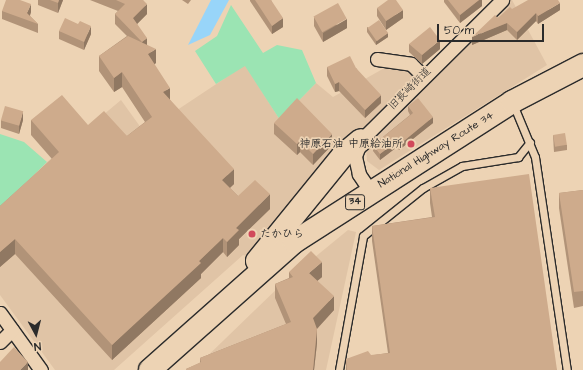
<!DOCTYPE html>
<html>
<head>
<meta charset="utf-8">
<style>
  body { margin:0 }
  #map { position:relative; width:583px; height:370px; overflow:hidden; background:#edd3b4; font-family:"Architects Daughter","Klee One",sans-serif }
  div>[style] { position:absolute }
  [style*='--x'] { left:calc(var(--x)*1px); top:calc(var(--y)*1px); width:calc(var(--w)*1px); rotate:calc(var(--a)*1deg) }
  .built>* { inset:0; background:#e0c4a6 }
  .green>* { inset:0; background:#9be4b3 }
  .water>* { inset:0; background:#98d5f9 }
  .roads { filter:drop-shadow(1px 0 #2b2b2b) drop-shadow(-1px 0 #2b2b2b) drop-shadow(0 1px #2b2b2b) drop-shadow(0 -1px #2b2b2b) }
  .service>* { height:7px; margin:-3.5px; padding:0 3.5px; transform-origin:3.5px; border-radius:3.5px; background:#edd3b4 }
  .minor>* { height:13px; margin:-6.5px; padding:0 6.5px; transform-origin:6.5px; border-radius:6.5px; background:#edd3b4 }
  .trunk>* { height:22px; margin:-11px; padding:0 11px; transform-origin:11px; border-radius:11px; background:#edd3b4 }
  .wall>* { inset:0; background:#b19378 }
  .shaded-wall>* { inset:0; background:#907862 }
  .building>* { inset:0; background:#ceab8c; transform-origin:0 0 }
  .dots>* { width:11px; height:11px; translate:-50% -50%; box-sizing:border-box; border:2px solid #edd3b4; border-radius:50% }
  span { translate:-50% -50%; white-space:nowrap; text-align:center; line-height:1.15; -webkit-text-stroke:3.5px #edd3b4; paint-order:stroke }
  .shield-label span { padding:1px 3px; background:#edd3b4; border:1px solid; border-radius:3px; -webkit-text-stroke-width:0 }
  .shield-label { font-size:10px; color:#2b2b2b; font-weight:700 }
  .street-label { font-size:11px; color:#2b2b2b }
  .poi-label { font-size:11px; color:#2b2b2b; font-weight:700 }
  .right { translate:-100% -50%; text-align:right }
  .left { translate:0 -50%; text-align:left }
  .north { position:absolute; left:16px; top:314px; width:40px; height:40px; -webkit-text-stroke:3px #edd3b4; paint-order:stroke; rotate:173deg; font-size:11px; font-weight:700; line-height:16px; text-align:center; color:#2b2b2b }
  .north::after { content:''; display:block; margin:auto; width:14px; height:18px; background:#2b2b2b; clip-path:polygon(50% 0,100% 100%,50% 72%,0 100%) }
  .scale { position:absolute; left:437px; top:24px; width:107px; height:18px; box-sizing:border-box; border:2px solid #2b2b2b; border-top:0; padding-left:5px; font-size:12px; line-height:14px; white-space:nowrap; color:#2b2b2b; -webkit-text-stroke:3px #edd3b4; paint-order:stroke }
</style>
</head>
<body>
<div id="map">
  <div class="built">
    <div style="clip-path:polygon(509px 0,512px 0,547px 65px,379px 170px,367px 161px,366px 147px,251px 258px,243px 255px,114px 370px,55px 370px,0 295px,0 209px,47px 162px,121px 100px,144px 132px,245px 65px,280px 120px,316px 83px,333px 97px,388px 66px,407px 68px,428px 84px)"></div>
    <div style="clip-path:polygon(348px 230px,356px 232px,326px 370px,193px 370px,282px 284px)"></div>
  </div>
  <div class="green">
    <div style="clip-path:polygon(231px 5px,263px 53px,277px 45px,302px 50px,316px 83px,280px 120px,245px 66px,216px 84px,195px 51px,217px 36px)"></div>
    <div style="clip-path:polygon(0 134px,24px 142px,47px 162px,0 209px)"></div>
  </div>
  <div class="water">
    <div style="clip-path:polygon(211px 0,229px 0,210px 35px,188px 45px)"></div>
  </div>
  <div class="roads">
    <div class="service">
      <div style="--x:513;--y:104;--w:57;--a:67.5"></div>
      <div style="--x:535;--y:157;--w:215;--a:81.5"></div>
      <div style="--x:339;--y:370;--w:136;--a:-79.8"></div>
      <div style="--x:363;--y:236;--w:77;--a:-38.7"></div>
      <div style="--x:423;--y:188;--w:45;--a:-29.4"></div>
      <div style="--x:462;--y:166;--w:57;--a:-9.1"></div>
      <div style="--x:518;--y:157;--w:19;--a:-51"></div>
    </div>
    <div class="minor">
      <div style="--x:377;--y:59;--w:34;--a:8"></div>
      <div style="--x:411;--y:64;--w:17;--a:45"></div>
      <div style="--x:371;--y:192;--w:22;--a:-124"></div>
      <div style="--x:359;--y:174;--w:18;--a:-103"></div>
      <div style="--x:355;--y:156;--w:17;--a:-69"></div>
      <div style="--x:361;--y:140;--w:199;--a:-44.8"></div>
      <div style="--x:0;--y:313;--w:70;--a:54.3"></div>
      <div style="--x:0;--y:342;--w:17;--a:-45"></div>
    </div>
    <div class="trunk">
      <div style="--x:257;--y:261;--w:136;--a:-50.9"></div>
      <div style="--x:343;--y:155;--w:23;--a:-40"></div>
      <div style="--x:150;--y:370;--w:193;--a:-41.6"></div>
      <div style="--x:294;--y:242;--w:259;--a:-32.7"></div>
      <div style="--x:512;--y:102;--w:80;--a:-27.5"></div>
    </div>
  </div>
  <div class="wall">
    <div style="clip-path:polygon(38px 0,63px 0,58px 13px,38px 5px)"></div>
    <div style="clip-path:polygon(90px 0,143px 0,147px 14px,137px 24px,156px 63px,154px 64px,170px 100px,234px 184px,230px 188px,238px 196px,270px 209px,239px 239px,239px 245px,227px 257px,223px 252px,201px 274px,201px 278px,112px 360px,15px 254px,0 267px,0 206px,52px 159px,31px 135px,31px 120px,88px 125px,127px 136px,145px 122px,122px 87px,114px 92px,99px 71px,99px 56px,127px 36px,115px 24px,115px 14px,118px 11px)"></div>
    <div style="clip-path:polygon(182px 0,191px 0,188px 4px)"></div>
    <div style="clip-path:polygon(250px 0,271px 0,283px 27px,272px 34px,250px 1px)"></div>
    <div style="clip-path:polygon(444px 0,482px 0,482px 6px,460px 23px,444px 2px)"></div>
    <div style="clip-path:polygon(377px 8px,403px 18px,386px 30px,377px 16px)"></div>
    <div style="clip-path:polygon(512px 9px,560px 10px,538px 24px,536px 21px,517px 40px,507px 30px,472px 45px,498px 18px)"></div>
    <div style="clip-path:polygon(2px 11px,31px 12px,30px 16px,38px 24px,38px 33px,2px 19px)"></div>
    <div style="clip-path:polygon(314px 17px,347px 28px,323px 42px,314px 26px)"></div>
    <div style="clip-path:polygon(367px 27px,388px 37px,376px 45px,367px 32px)"></div>
    <div style="clip-path:polygon(59px 31px,91px 34px,84px 50px,59px 39px)"></div>
    <div style="clip-path:polygon(409px 44px,440px 49px,422px 64px,409px 52px)"></div>
    <div style="clip-path:polygon(327px 67px,356px 68px,381px 103px,365px 118px,339px 91px,335px 92px,327px 76px)"></div>
    <div style="clip-path:polygon(408px 106px,433px 123px,399px 150px,397px 147px,380px 160px,373px 151px,373px 145px,410px 115px,408px 111px)"></div>
    <div style="clip-path:polygon(1px 120px,23px 120px,19px 134px,1px 128px)"></div>
    <div style="clip-path:polygon(274px 123px,332px 145px,313px 165px,300px 152px,297px 155px,274px 134px)"></div>
    <div style="clip-path:polygon(553px 135px,567px 145px,567px 150px,554px 152px)"></div>
    <div style="clip-path:polygon(430px 188px,557px 370px,346px 370px,346px 359px,388px 353px,372px 241px,372px 226px,432px 217px,430px 203px)"></div>
    <div style="clip-path:polygon(583px 190px,583px 306px,574px 308px,559px 208px,559px 193px)"></div>
    <div style="clip-path:polygon(289px 272px,322px 277px,317px 281px,334px 310px,317px 329px,317px 343px,314px 370px,186px 370px,186px 369px,200px 363px,200px 358px,286px 324px,275px 298px,275px 284px,289px 278px)"></div>
  </div>
  <div class="shaded-wall">
    <div style="clip-path:polygon(59px 0,63px 0,58px 13px,58px 3px)"></div>
    <div style="clip-path:polygon(479px 0,482px 0,482px 6px,460px 23px,460px 15px)"></div>
    <div style="clip-path:polygon(560px 3px,560px 10px,538px 24px,538px 16px)"></div>
    <div style="clip-path:polygon(31px 4px,31px 12px,28px 20px,27px 13px)"></div>
    <div style="clip-path:polygon(147px 4px,147px 14px,133px 28px,133px 18px)"></div>
    <div style="clip-path:polygon(403px 10px,403px 18px,386px 30px,386px 21px)"></div>
    <div style="clip-path:polygon(536px 13px,536px 21px,517px 40px,517px 32px)"></div>
    <div style="clip-path:polygon(283px 18px,283px 27px,272px 34px,272px 26px)"></div>
    <div style="clip-path:polygon(347px 19px,347px 28px,323px 42px,323px 33px)"></div>
    <div style="clip-path:polygon(507px 23px,507px 30px,472px 45px,472px 37px)"></div>
    <div style="clip-path:polygon(91px 26px,91px 34px,84px 50px,84px 42px)"></div>
    <div style="clip-path:polygon(388px 33px,388px 37px,376px 45px,376px 40px)"></div>
    <div style="clip-path:polygon(147px 38px,147px 47px,142px 51px,142px 42px)"></div>
    <div style="clip-path:polygon(440px 40px,440px 49px,422px 64px,422px 55px)"></div>
    <div style="clip-path:polygon(156px 49px,156px 63px,148px 69px,148px 54px)"></div>
    <div style="clip-path:polygon(122px 72px,122px 87px,114px 92px,114px 78px)"></div>
    <div style="clip-path:polygon(339px 82px,339px 91px,335px 92px,335px 84px)"></div>
    <div style="clip-path:polygon(170px 88px,170px 103px,163px 92px)"></div>
    <div style="clip-path:polygon(381px 95px,381px 103px,365px 118px,365px 110px)"></div>
    <div style="clip-path:polygon(23px 111px,23px 120px,19px 134px,19px 126px)"></div>
    <div style="clip-path:polygon(433px 117px,433px 123px,399px 150px,399px 145px)"></div>
    <div style="clip-path:polygon(332px 134px,332px 145px,313px 165px,313px 154px)"></div>
    <div style="clip-path:polygon(300px 141px,300px 152px,297px 155px,297px 144px)"></div>
    <div style="clip-path:polygon(397px 141px,397px 147px,380px 160px,380px 154px)"></div>
    <div style="clip-path:polygon(234px 169px,234px 184px,222px 195px,222px 180px)"></div>
    <div style="clip-path:polygon(270px 194px,270px 209px,239px 239px,239px 245px,227px 257px,227px 242px,236px 228px)"></div>
    <div style="clip-path:polygon(223px 238px,223px 252px,201px 274px,201px 278px,112px 360px,112px 345px)"></div>
    <div style="clip-path:polygon(15px 239px,15px 254px,0 267px,0 252px)"></div>
    <div style="clip-path:polygon(322px 262px,322px 277px,309px 288px,309px 273px)"></div>
    <div style="clip-path:polygon(334px 296px,334px 310px,313px 333px,313px 318px)"></div>
    <div style="clip-path:polygon(317px 329px,317px 343px,314px 370px,313px 370px)"></div>
    <div style="clip-path:polygon(28px 362px,28px 370px,20px 370px)"></div>
  </div>
  <div class="building">
    <div style="clip-path:polygon(6px 0,20px 0,31px 4px,27px 13px,38px 24px,2px 11px)"></div>
    <div style="clip-path:polygon(50px 0,59px 0,58px 3px)"></div>
    <div style="clip-path:polygon(116px 0,143px 0,147px 4px,133px 18px,147px 38px,142px 42px,115px 14px,125px 4px)"></div>
    <div style="clip-path:polygon(255px 0,271px 0,283px 18px,272px 26px)"></div>
    <div style="clip-path:polygon(388px 0,396px 0,403px 10px,386px 21px,377px 8px)"></div>
    <div style="clip-path:polygon(448px 0,479px 0,460px 15px)"></div>
    <div style="clip-path:polygon(528px 0,558px 0,560px 3px,538px 16px,536px 13px,517px 32px,507px 23px,472px 37px,495px 15px,498px 18px,510px 7px,512px 9px)"></div>
    <div style="left:338px;top:3px;width:18px;height:28px;rotate:61deg"></div>
    <div style="clip-path:polygon(65px 18px,78px 24px,80px 21px,91px 26px,84px 42px,59px 31px)"></div>
    <div style="left:379px;top:20px;width:16px;height:14px;rotate:55deg"></div>
    <div style="clip-path:polygon(430px 27px,440px 40px,422px 55px,409px 44px)"></div>
    <div style="clip-path:polygon(128px 36px,156px 49px,148px 54px,170px 88px,163px 92px,234px 169px,222px 180px,238px 196px,255px 180px,270px 194px,236px 228px,239px 230px,227px 242px,223px 238px,199px 261px,201px 263px,112px 345px,15px 239px,0 252px,0 206px,59px 152px,31px 120px,62px 95px,88px 125px,104px 111px,127px 136px,152px 117px,122px 72px,114px 78px,99px 56px)"></div>
    <div style="clip-path:polygon(350px 56px,356px 68px,381px 95px,365px 110px,339px 82px,335px 84px,327px 67px)"></div>
    <div style="clip-path:polygon(297px 98px,332px 134px,313px 154px,300px 141px,297px 144px,274px 123px)"></div>
    <div style="clip-path:polygon(418px 98px,433px 117px,399px 145px,397px 141px,380px 154px,373px 145px,413px 113px,408px 106px)"></div>
    <div style="left:5px;top:106px;width:19px;height:15px;rotate:16deg"></div>
    <div style="left:565px;top:133px;width:12px;height:12px;rotate:81deg"></div>
    <div style="clip-path:polygon(529px 174px,557px 370px,347px 370px,346px 359px,368px 351px,371px 355px,390px 353px,372px 226px,435px 217px,430px 188px)"></div>
    <div style="clip-path:polygon(583px 190px,583px 291px,574px 292px,559px 193px)"></div>
    <div style="clip-path:polygon(311px 251px,322px 262px,309px 273px,334px 296px,313px 318px,317px 329px,313px 370px,186px 370px,186px 369px,201px 362px,200px 358px,291px 322px,275px 284px,293px 277px,289px 272px)"></div>
    <div style="clip-path:polygon(14px 347px,28px 362px,20px 370px,0 370px,0 362px)"></div>
  </div>
  <div class="dots">
    <div style="left:411px;top:144px;background:#d1495b"></div>
    <div style="left:252px;top:234px;background:#d1495b"></div>
  </div>
  <div class="shield-label">
    <span style="left:355px;top:202px">34</span>
  </div>
  <div class="street-label">
    <span style="left:410px;top:89px;rotate:-45deg">旧長崎街道</span>
    <span style="left:436px;top:150px;rotate:-32deg">National Highway Route 34</span>
  </div>
  <div class="poi-label">
    <span class="right" style="left:403px;top:144px">神原石油 中原給油所</span>
    <span class="left" style="left:260px;top:234px">たかひら</span>
  </div>
  <div class="north">N</div>
  <div class="scale">50 m</div>
</div>
</body>
</html>
